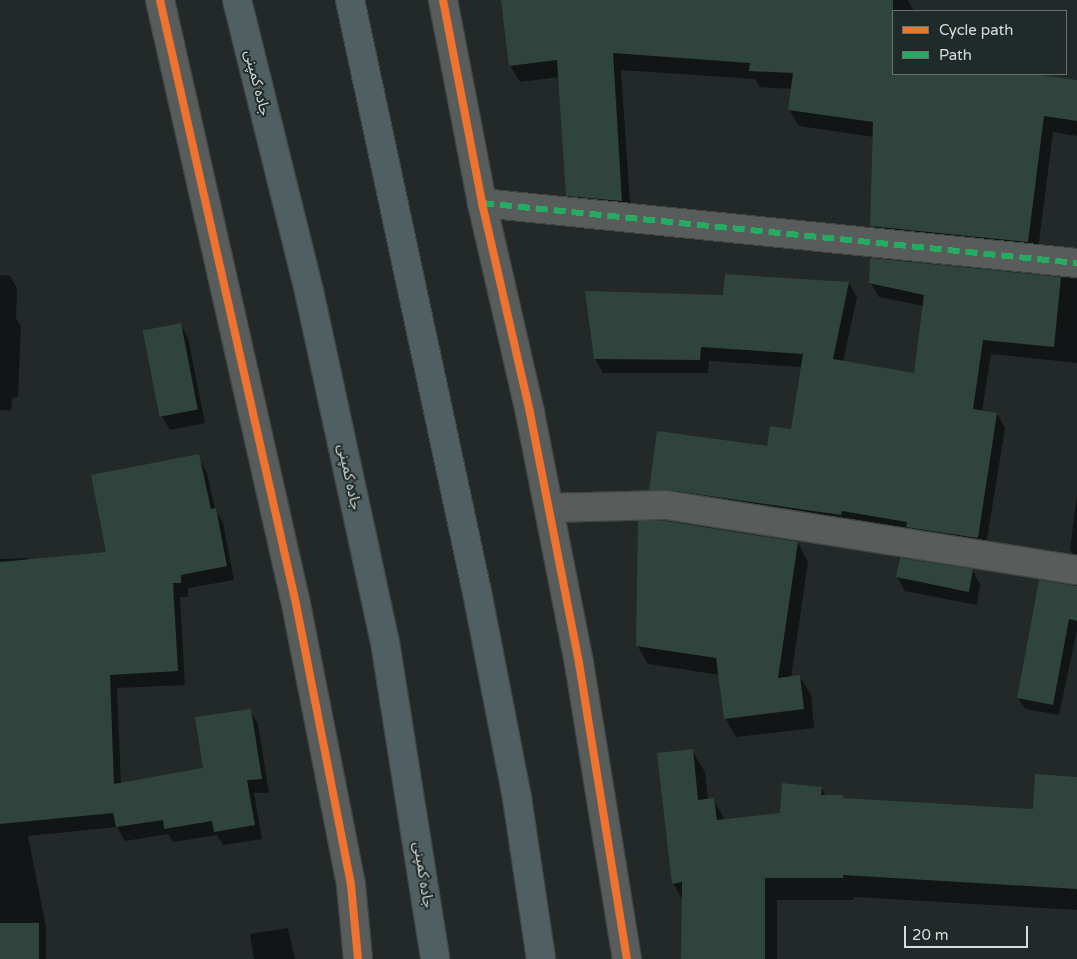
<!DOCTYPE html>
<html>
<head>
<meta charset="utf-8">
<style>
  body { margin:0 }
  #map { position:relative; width:1077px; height:959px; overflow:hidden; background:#232828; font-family:"Varela Round","Noto Sans Arabic",sans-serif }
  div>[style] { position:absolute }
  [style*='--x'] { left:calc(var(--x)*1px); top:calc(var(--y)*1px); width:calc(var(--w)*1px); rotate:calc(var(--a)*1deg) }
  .shadow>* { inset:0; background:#0007 }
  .building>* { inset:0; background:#2f443d; transform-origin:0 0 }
  .roads { filter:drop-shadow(1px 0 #404645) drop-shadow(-1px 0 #404645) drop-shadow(0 1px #404645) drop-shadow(0 -1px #404645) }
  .minor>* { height:28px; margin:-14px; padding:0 14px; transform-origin:14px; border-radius:14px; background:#585c5b }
  .tertiary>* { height:28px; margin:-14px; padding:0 14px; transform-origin:14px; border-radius:14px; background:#585c5b }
  .trunk>* { height:28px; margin:-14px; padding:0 14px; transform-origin:14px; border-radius:14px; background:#505f61 }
  .quiet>* { height:6px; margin-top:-3px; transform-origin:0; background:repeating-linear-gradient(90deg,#26ab63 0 12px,transparent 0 18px) }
  .cycleway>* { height:8px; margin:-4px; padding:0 4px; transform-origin:4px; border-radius:4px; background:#ef722f }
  span { translate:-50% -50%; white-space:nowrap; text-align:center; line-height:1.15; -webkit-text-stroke:4px #202b29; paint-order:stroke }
  .street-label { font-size:15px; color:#d7dddc }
  .legend { position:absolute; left:892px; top:10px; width:175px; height:65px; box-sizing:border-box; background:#202b29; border:1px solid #697271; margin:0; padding:6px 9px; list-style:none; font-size:15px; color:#d7dddc }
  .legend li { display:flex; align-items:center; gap:10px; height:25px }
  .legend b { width:25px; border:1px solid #697271 }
  .scale { position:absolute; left:904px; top:926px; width:124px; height:22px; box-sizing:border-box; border:2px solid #d7dddc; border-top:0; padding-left:6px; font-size:15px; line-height:18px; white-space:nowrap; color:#d7dddc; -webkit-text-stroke:4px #202b29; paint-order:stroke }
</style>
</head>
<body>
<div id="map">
  <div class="shadow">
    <div style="clip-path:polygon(502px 0,908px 0,914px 11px,893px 11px,893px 74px,1030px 74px,1077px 81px,1077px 136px,1053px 132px,1037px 258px,881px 243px,872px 226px,874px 137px,799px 126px,789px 110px,792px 89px,760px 87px,755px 79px,621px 70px,631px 217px,577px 212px,567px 195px,559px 77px,520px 82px,510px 65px)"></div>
    <div style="clip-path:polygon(871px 259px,1077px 279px,1077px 363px,991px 354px,982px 411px,997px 414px,1005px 428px,985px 552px,659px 504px,651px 490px,768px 448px,792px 431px,802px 367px,709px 361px,708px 373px,603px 373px,595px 359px,724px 296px,849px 283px,857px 297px,843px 362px,915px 374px,924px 306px,879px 297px,870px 282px)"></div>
    <div style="clip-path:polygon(0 275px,10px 276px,17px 288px,16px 318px,21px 326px,18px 397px,12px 398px,11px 411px,0 410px)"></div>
    <div style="clip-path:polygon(181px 325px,188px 338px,205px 423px,170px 430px,162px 416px)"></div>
    <div style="clip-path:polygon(199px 459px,207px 473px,215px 509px,223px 523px,234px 580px,188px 588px,188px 597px,180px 597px,185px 685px,117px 688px,121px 784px,205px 769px,250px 710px,258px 724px,269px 793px,254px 793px,262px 839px,223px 845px,217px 835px,173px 842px,168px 834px,125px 841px,117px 827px,28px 836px,46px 927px,46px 959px,0 959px,0 559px,27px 558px,29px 560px,108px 553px)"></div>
    <div style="clip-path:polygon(1077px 496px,1077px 562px,1070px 549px)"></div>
    <div style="clip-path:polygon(798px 543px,808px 562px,791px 678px,800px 677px,811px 695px,814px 728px,736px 737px,725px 718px,720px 675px,648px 664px,637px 645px)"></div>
    <div style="clip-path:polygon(972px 570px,980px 584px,977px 605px,905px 591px,897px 577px)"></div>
    <div style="clip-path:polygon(1077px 587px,1077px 630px,1059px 715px,1025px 709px,1018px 698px)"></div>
    <div style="clip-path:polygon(692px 750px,705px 772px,708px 800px,713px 799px,725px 820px,781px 814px,821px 788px,826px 796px,842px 796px,844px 799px,1034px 811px,1077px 778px,1077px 910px,854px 897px,854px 900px,777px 900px,777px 959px,683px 959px,683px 901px,673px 883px)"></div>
    <div style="clip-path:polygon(288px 928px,295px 959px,254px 959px,250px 934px)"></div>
  </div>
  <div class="building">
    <div style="clip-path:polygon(501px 0,893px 0,893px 74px,1032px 74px,1077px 80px,1077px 121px,1044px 116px,1028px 242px,870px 226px,873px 122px,788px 110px,793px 73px,749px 71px,750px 63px,613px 53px,622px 201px,566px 196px,557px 60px,509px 66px)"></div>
    <div style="clip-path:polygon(870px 258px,1061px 277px,1054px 347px,983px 340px,973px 409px,997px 413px,978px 538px,906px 527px,907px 522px,842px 511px,841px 515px,668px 490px,649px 490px,657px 431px,767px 446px,770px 426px,791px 429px,803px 354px,701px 347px,700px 360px,594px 359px,585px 291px,723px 295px,725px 274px,849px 282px,833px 359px,914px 373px,924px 295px,869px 283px)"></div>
    <div style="left:181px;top:323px;width:88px;height:39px;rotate:79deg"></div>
    <div style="clip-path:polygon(199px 454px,211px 509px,216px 508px,227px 566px,181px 575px,181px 583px,173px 583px,178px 671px,110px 675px,114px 784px,203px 768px,195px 717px,251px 709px,262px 779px,247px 780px,255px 825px,214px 832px,212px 821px,164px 829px,163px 820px,116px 827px,113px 813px,0 824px,0 562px,106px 552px,91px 475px)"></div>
    <div style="clip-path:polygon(638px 521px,665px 521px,798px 542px,778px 678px,800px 675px,804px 709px,724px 719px,716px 658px,636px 646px)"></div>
    <div style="clip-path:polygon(900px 558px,973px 569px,969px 592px,896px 577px)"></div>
    <div style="clip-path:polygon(1039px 580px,1077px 586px,1077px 621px,1069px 619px,1053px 705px,1017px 698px)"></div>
    <div style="clip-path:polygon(693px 749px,698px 800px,714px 798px,717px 820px,780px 813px,782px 783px,822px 787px,821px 795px,843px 795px,843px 798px,1033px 809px,1035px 774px,1077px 777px,1077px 889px,843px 875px,843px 878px,765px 878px,765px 959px,681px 959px,682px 882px,672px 884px,657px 753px)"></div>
    <div style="left:0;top:923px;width:39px;height:36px"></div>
  </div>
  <div class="roads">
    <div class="minor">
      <div style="--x:482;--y:203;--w:598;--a:5.76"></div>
      <div style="--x:549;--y:508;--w:117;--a:-1.5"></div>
      <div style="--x:666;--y:505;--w:416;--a:9"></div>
    </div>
    <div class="tertiary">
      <div style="--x:160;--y:0;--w:619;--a:77.31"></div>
      <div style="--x:296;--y:604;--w:286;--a:78.9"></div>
      <div style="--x:351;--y:885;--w:74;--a:84.6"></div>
      <div style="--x:443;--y:0;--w:207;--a:79.1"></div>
      <div style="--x:482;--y:203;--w:215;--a:77.1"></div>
      <div style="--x:530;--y:413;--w:255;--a:78.9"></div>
      <div style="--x:579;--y:663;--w:300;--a:80.8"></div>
    </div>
    <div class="trunk">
      <div style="--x:237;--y:0;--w:300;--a:76.1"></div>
      <div style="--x:309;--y:291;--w:359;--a:77.8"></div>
      <div style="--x:385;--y:642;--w:321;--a:81"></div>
      <div style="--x:350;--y:0;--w:605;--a:77.89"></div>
      <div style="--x:477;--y:592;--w:210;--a:79"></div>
      <div style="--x:517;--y:798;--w:163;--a:81.5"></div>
    </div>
  </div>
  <div class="quiet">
    <div style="--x:482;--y:203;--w:598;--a:5.76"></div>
  </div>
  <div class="cycleway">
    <div style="--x:160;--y:0;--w:619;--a:77.31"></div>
    <div style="--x:296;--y:604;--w:286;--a:78.9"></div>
    <div style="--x:351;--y:885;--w:74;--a:84.6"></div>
    <div style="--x:443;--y:0;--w:207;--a:79.1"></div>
    <div style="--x:482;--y:203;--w:215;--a:77.1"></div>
    <div style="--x:530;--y:413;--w:255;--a:78.9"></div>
    <div style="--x:579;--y:663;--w:300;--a:80.8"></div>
  </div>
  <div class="street-label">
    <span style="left:257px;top:83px;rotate:76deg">جاده کمپنی</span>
    <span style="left:349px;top:477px;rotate:78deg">جاده کمپنی</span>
    <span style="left:423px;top:875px;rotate:81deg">جاده کمپنی</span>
  </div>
  <ul class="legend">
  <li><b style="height:6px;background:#ef722f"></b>Cycle path</li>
  <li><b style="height:6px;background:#26ab63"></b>Path</li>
  </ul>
  <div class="scale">20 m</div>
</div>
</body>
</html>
